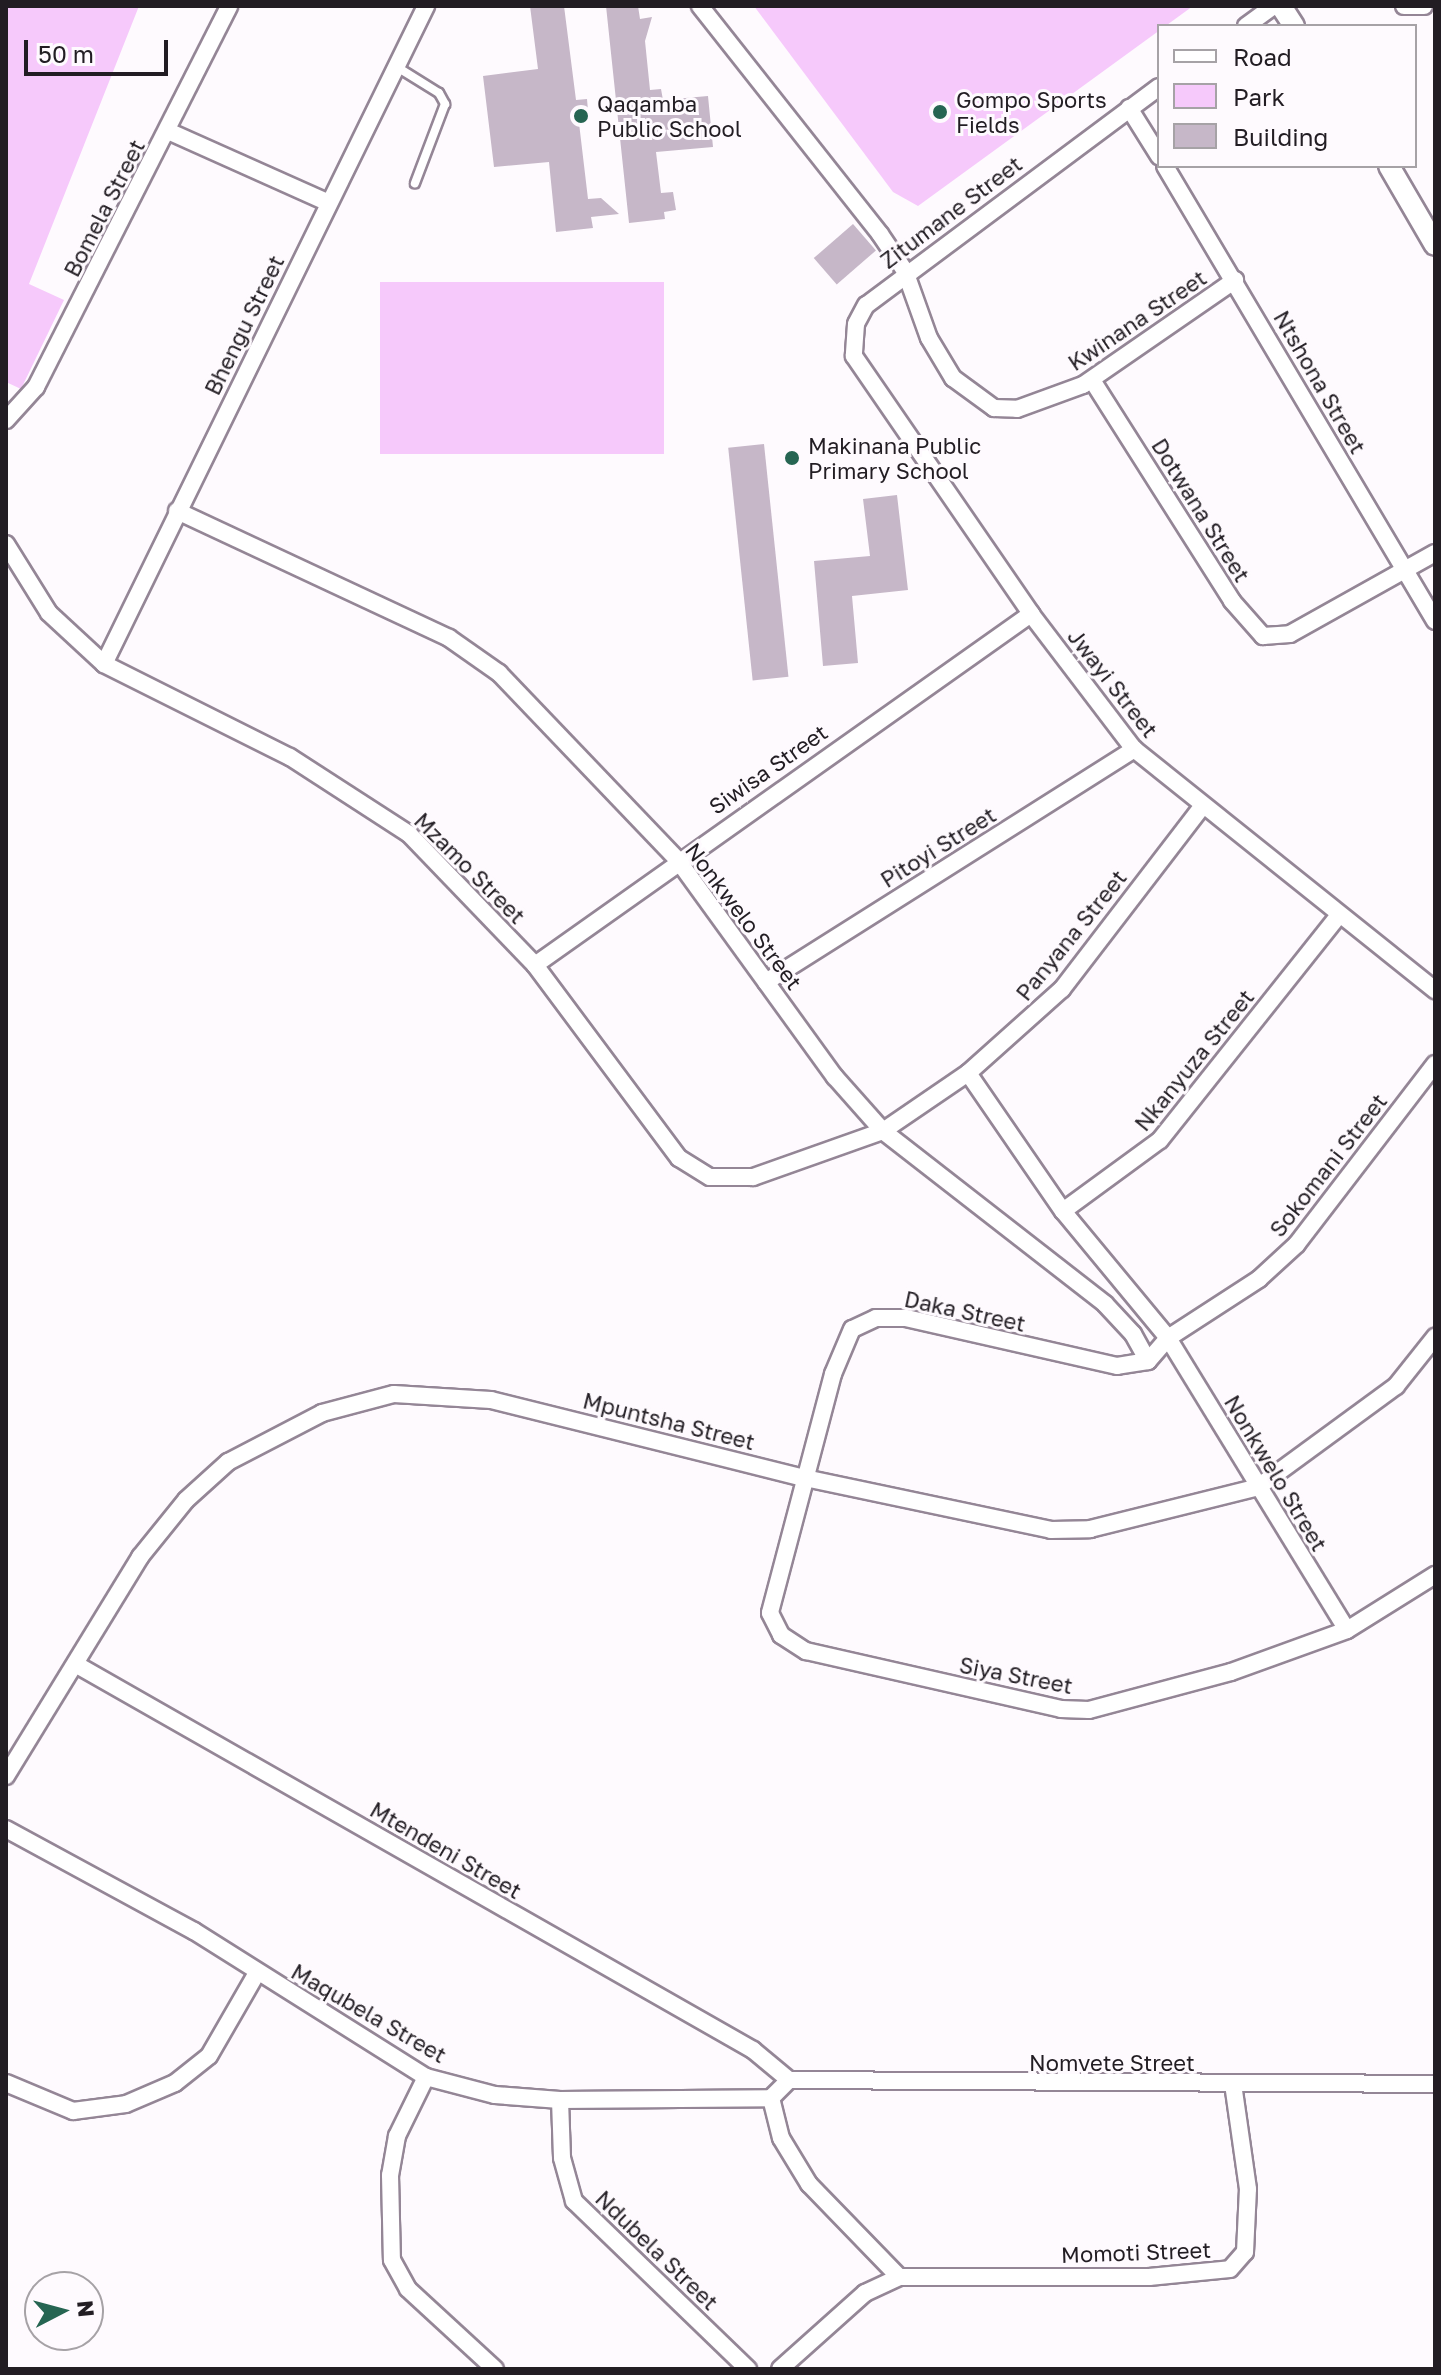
<!DOCTYPE html>
<html>
<head>
<meta charset="utf-8">
<style>
  body { margin:0 }
  #map { position:relative; width:1441px; height:2375px; overflow:hidden; background:#fefafe; font-family:"Golos Text",sans-serif }
  div>[style] { position:absolute }
  [style*='--x'] { left:calc(var(--x)*1px); top:calc(var(--y)*1px); width:calc(var(--w)*1px); rotate:calc(var(--a)*1deg) }
  .green>* { inset:0; background:#f6c9fb; transform-origin:0 0 }
  .building>* { inset:0; background:#c6b7c8; transform-origin:0 0 }
  .roads { filter:drop-shadow(2px 0 #948696) drop-shadow(-2px 0 #948696) drop-shadow(0 2px #948696) drop-shadow(0 -2px #948696) }
  .service>* { height:8px; margin:-4px; padding:0 4px; transform-origin:4px; border-radius:4px; background:#fff }
  .minor>* { height:16px; margin:-8px; padding:0 8px; transform-origin:8px; border-radius:8px; background:#fff }
  .tertiary>* { height:20px; margin:-10px; padding:0 10px; transform-origin:10px; border-radius:10px; background:#fff }
  .dots>* { width:22px; height:22px; translate:-50% -50%; box-sizing:border-box; border:4px solid #fefafe; border-radius:50% }
  span { translate:-50% -50%; white-space:nowrap; text-align:center; line-height:1.15; -webkit-text-stroke:6px #fefafe; paint-order:stroke }
  .poi-label { font-size:22px; color:#221d23 }
  .left { translate:0 -50%; text-align:left }
  .street-label { font-size:22px; color:#221d23 }
  .frame { position:absolute; inset:0; border:8px solid #221d23; pointer-events:none }
  .legend { position:absolute; left:1157px; top:24px; width:260px; height:144px; box-sizing:border-box; background:#fefafe; border:2px solid #a6a2a6; margin:0; padding:10px 14px; list-style:none; font-size:24px; color:#221d23 }
  .legend li { display:flex; align-items:center; gap:16px; height:40px }
  .legend b { width:40px; border:2px solid #a6a2a6 }
  .north { position:absolute; left:24px; top:2271px; width:80px; height:80px; box-sizing:border-box; background:#fefafe; border:2px solid #a6a2a6; border-radius:50%; rotate:84deg; font-size:22px; font-weight:700; line-height:32px; text-align:center; color:#221d23 }
  .north::after { content:''; display:block; margin:auto; width:28px; height:36px; background:#266552; clip-path:polygon(50% 0,100% 100%,50% 72%,0 100%) }
  .scale { position:absolute; left:24px; top:40px; width:144px; height:36px; box-sizing:border-box; border:4px solid #221d23; border-top:0; padding-left:10px; font-size:24px; line-height:28px; white-space:nowrap; color:#221d23; -webkit-text-stroke:6px #fefafe; paint-order:stroke }
</style>
</head>
<body>
<div id="map">
  <div class="green">
    <div style="clip-path:polygon(6px 6px,139px 6px,29px 284px,64px 300px,21px 389px,6px 382px)"></div>
    <div style="clip-path:polygon(754px 6px,1193px 6px,918px 206px,893px 192px)"></div>
    <div style="left:380px;top:282px;width:284px;height:172px"></div>
  </div>
  <div class="building">
    <div style="clip-path:polygon(530px 6px,564px 6px,576px 100px,587px 99px,589px 122px,579px 123px,588px 199px,601px 198px,619px 214px,591px 217px,593px 228px,556px 232px,549px 162px,494px 167px,483px 76px,538px 69px)"></div>
    <div style="clip-path:polygon(606px 6px,638px 6px,640px 19px,652px 17px,645px 41px,650px 90px,661px 89px,663px 100px,708px 96px,713px 147px,656px 152px,661px 193px,673px 192px,676px 210px,664px 212px,665px 219px,629px 223px)"></div>
    <div style="left:853px;top:224px;width:35px;height:52px;rotate:49deg"></div>
    <div style="left:764px;top:444px;width:234px;height:36px;rotate:84deg"></div>
    <div style="clip-path:polygon(897px 495px,908px 590px,852px 596px,858px 663px,823px 666px,814px 561px,870px 556px,863px 499px)"></div>
  </div>
  <div class="roads">
    <div class="service">
      <div style="--x:397;--y:67;--w:49;--a:31.8"></div>
      <div style="--x:439;--y:93;--w:13;--a:61"></div>
      <div style="--x:445;--y:104;--w:85;--a:110.8"></div>
    </div>
    <div class="minor">
      <div style="--x:700;--y:6;--w:290;--a:51.7"></div>
      <div style="--x:880;--y:234;--w:45;--a:56"></div>
      <div style="--x:905;--y:271;--w:71;--a:70.3"></div>
      <div style="--x:929;--y:338;--w:47;--a:59"></div>
      <div style="--x:953;--y:378;--w:51;--a:36.2"></div>
      <div style="--x:994;--y:408;--w:23;--a:2"></div>
      <div style="--x:1017;--y:409;--w:70;--a:-20"></div>
      <div style="--x:1083;--y:385;--w:185;--a:-34.6"></div>
      <div style="--x:1404;--y:6;--w:20;--a:0"></div>
      <div style="--x:1246;--y:26;--w:34;--a:-36"></div>
      <div style="--x:1159;--y:87;--w:365;--a:143.3"></div>
      <div style="--x:866;--y:305;--w:21;--a:118"></div>
      <div style="--x:856;--y:324;--w:32;--a:94"></div>
      <div style="--x:854;--y:356;--w:313;--a:55.5"></div>
      <div style="--x:1031;--y:614;--w:170;--a:52.7"></div>
      <div style="--x:1134;--y:749;--w:386;--a:38.7"></div>
      <div style="--x:1129;--y:108;--w:57;--a:58"></div>
      <div style="--x:168;--y:131;--w:176;--a:24.1"></div>
      <div style="--x:1165;--y:166;--w:529;--a:59.31"></div>
      <div style="--x:1092;--y:380;--w:262;--a:57.6"></div>
      <div style="--x:1232;--y:601;--w:47;--a:48.5"></div>
      <div style="--x:1263;--y:636;--w:27;--a:-4"></div>
      <div style="--x:1290;--y:634;--w:166;--a:-29.2"></div>
      <div style="--x:6;--y:420;--w:45;--a:-47.7"></div>
      <div style="--x:36;--y:387;--w:427;--a:-63.1"></div>
      <div style="--x:177;--y:511;--w:300;--a:25"></div>
      <div style="--x:449;--y:638;--w:61;--a:35"></div>
      <div style="--x:499;--y:673;--w:257;--a:46.3"></div>
      <div style="--x:677;--y:859;--w:269;--a:54.1"></div>
      <div style="--x:835;--y:1077;--w:72;--a:48.4"></div>
      <div style="--x:883;--y:1131;--w:281;--a:37.9"></div>
      <div style="--x:1105;--y:1304;--w:41;--a:47"></div>
      <div style="--x:1133;--y:1334;--w:31;--a:61"></div>
      <div style="--x:6;--y:544;--w:81;--a:58.1"></div>
      <div style="--x:49;--y:613;--w:75;--a:42.8"></div>
      <div style="--x:104;--y:664;--w:208;--a:26.6"></div>
      <div style="--x:290;--y:757;--w:142;--a:32.9"></div>
      <div style="--x:409;--y:834;--w:182;--a:46.1"></div>
      <div style="--x:535;--y:965;--w:241;--a:53.3"></div>
      <div style="--x:679;--y:1158;--w:36;--a:32"></div>
      <div style="--x:710;--y:1177;--w:43;--a:0"></div>
      <div style="--x:753;--y:1177;--w:138;--a:-19.5"></div>
      <div style="--x:883;--y:1131;--w:103;--a:-34.3"></div>
      <div style="--x:968;--y:1073;--w:126;--a:-41.8"></div>
      <div style="--x:1062;--y:989;--w:228;--a:-52.5"></div>
      <div style="--x:104;--y:664;--w:733;--a:-63.92"></div>
      <div style="--x:535;--y:965;--w:608;--a:-35.29"></div>
      <div style="--x:766;--y:982;--w:436;--a:-32.3"></div>
      <div style="--x:1435;--y:1064;--w:227;--a:127.5"></div>
      <div style="--x:1297;--y:1244;--w:52;--a:137.4"></div>
      <div style="--x:1259;--y:1279;--w:108;--a:147"></div>
      <div style="--x:1168;--y:1338;--w:30;--a:131"></div>
      <div style="--x:1148;--y:1361;--w:31;--a:171"></div>
      <div style="--x:1117;--y:1366;--w:217;--a:-167.2"></div>
      <div style="--x:905;--y:1318;--w:29;--a:180"></div>
      <div style="--x:876;--y:1318;--w:26;--a:155"></div>
      <div style="--x:852;--y:1329;--w:49;--a:112.9"></div>
      <div style="--x:833;--y:1374;--w:247;--a:104.8"></div>
      <div style="--x:770;--y:1613;--w:25;--a:63"></div>
      <div style="--x:781;--y:1635;--w:30;--a:33"></div>
      <div style="--x:806;--y:1651;--w:262;--a:12.8"></div>
      <div style="--x:1061;--y:1709;--w:28;--a:2"></div>
      <div style="--x:1089;--y:1710;--w:147;--a:-15"></div>
      <div style="--x:1231;--y:1672;--w:123;--a:-19.9"></div>
      <div style="--x:1347;--y:1630;--w:104;--a:-32"></div>
      <div style="--x:968;--y:1073;--w:168;--a:55.5"></div>
      <div style="--x:1063;--y:1211;--w:165;--a:50.4"></div>
      <div style="--x:1168;--y:1338;--w:342;--a:58.5"></div>
      <div style="--x:1063;--y:1211;--w:120;--a:-36.2"></div>
      <div style="--x:1160;--y:1140;--w:286;--a:-51.5"></div>
      <div style="--x:77;--y:1665;--w:778;--a:29.66"></div>
      <div style="--x:753;--y:2050;--w:47;--a:39.8"></div>
      <div style="--x:6;--y:1776;--w:257;--a:-58.5"></div>
      <div style="--x:140;--y:1557;--w:73;--a:-51.1"></div>
      <div style="--x:186;--y:1500;--w:57;--a:-42.1"></div>
      <div style="--x:228;--y:1462;--w:106;--a:-27.5"></div>
      <div style="--x:322;--y:1413;--w:74;--a:-14.8"></div>
      <div style="--x:394;--y:1394;--w:97;--a:3.5"></div>
      <div style="--x:491;--y:1400;--w:324;--a:14"></div>
      <div style="--x:805;--y:1478;--w:251;--a:11.9"></div>
      <div style="--x:1051;--y:1530;--w:39;--a:-1"></div>
      <div style="--x:1090;--y:1529;--w:173;--a:-14"></div>
      <div style="--x:1258;--y:1487;--w:171;--a:-36.2"></div>
      <div style="--x:1396;--y:1386;--w:63;--a:-51.5"></div>
      <div style="--x:6;--y:1829;--w:214;--a:28.5"></div>
      <div style="--x:194;--y:1931;--w:274;--a:32.2"></div>
      <div style="--x:426;--y:2077;--w:71;--a:14.6"></div>
      <div style="--x:495;--y:2095;--w:65;--a:4.4"></div>
      <div style="--x:560;--y:2100;--w:211;--a:-0.5"></div>
      <div style="--x:771;--y:2098;--w:25;--a:-45"></div>
      <div style="--x:426;--y:2077;--w:66;--a:116.2"></div>
      <div style="--x:397;--y:2136;--w:40;--a:100"></div>
      <div style="--x:390;--y:2175;--w:85;--a:88.7"></div>
      <div style="--x:392;--y:2260;--w:33;--a:61"></div>
      <div style="--x:408;--y:2289;--w:118;--a:42.6"></div>
      <div style="--x:789;--y:2080;--w:646;--a:0.35"></div>
      <div style="--x:6;--y:2083;--w:73;--a:22.7"></div>
      <div style="--x:73;--y:2111;--w:53;--a:-7.5"></div>
      <div style="--x:126;--y:2104;--w:53;--a:-23.2"></div>
      <div style="--x:175;--y:2083;--w:43;--a:-38.5"></div>
      <div style="--x:209;--y:2056;--w:96;--a:-60"></div>
      <div style="--x:771;--y:2098;--w:41;--a:76"></div>
      <div style="--x:781;--y:2138;--w:54;--a:58.7"></div>
      <div style="--x:809;--y:2184;--w:129;--a:45.9"></div>
      <div style="--x:560;--y:2100;--w:58;--a:88"></div>
      <div style="--x:562;--y:2158;--w:45;--a:74.4"></div>
      <div style="--x:574;--y:2201;--w:242;--a:44"></div>
      <div style="--x:780;--y:2369;--w:114;--a:-41.8"></div>
      <div style="--x:865;--y:2293;--w:38;--a:-25"></div>
      <div style="--x:899;--y:2277;--w:250;--a:0"></div>
      <div style="--x:1149;--y:2277;--w:81;--a:-5.6"></div>
      <div style="--x:1230;--y:2269;--w:23;--a:-49"></div>
      <div style="--x:1245;--y:2252;--w:63;--a:-87.3"></div>
      <div style="--x:1248;--y:2189;--w:106;--a:-98.1"></div>
    </div>
    <div class="tertiary">
      <div style="--x:1281;--y:6;--w:24;--a:57"></div>
      <div style="--x:1389;--y:166;--w:91;--a:59.8"></div>
    </div>
  </div>
  <div class="dots">
    <div style="left:940px;top:112px;background:#266552"></div>
    <div style="left:581px;top:116px;background:#266552"></div>
    <div style="left:792px;top:458px;background:#266552"></div>
  </div>
  <div class="poi-label">
    <span class="left" style="left:956px;top:112px">Gompo Sports<br>Fields</span>
    <span class="left" style="left:597px;top:116px">Qaqamba<br>Public School</span>
    <span class="left" style="left:808px;top:458px">Makinana Public<br>Primary School</span>
  </div>
  <div class="street-label">
    <span style="left:104px;top:208px;rotate:-63deg">Bomela Street</span>
    <span style="left:951px;top:212px;rotate:-37deg">Zitumane Street</span>
    <span style="left:1137px;top:320px;rotate:-34deg">Kwinana Street</span>
    <span style="left:244px;top:325px;rotate:-64deg">Bhengu Street</span>
    <span style="left:1320px;top:382px;rotate:60deg">Ntshona Street</span>
    <span style="left:1201px;top:510px;rotate:58deg">Dotwana Street</span>
    <span style="left:1113px;top:683px;rotate:52deg">Jwayi Street</span>
    <span style="left:768px;top:769px;rotate:-35deg">Siwisa Street</span>
    <span style="left:938px;top:847px;rotate:-32deg">Pitoyi Street</span>
    <span style="left:470px;top:868px;rotate:45deg">Mzamo Street</span>
    <span style="left:744px;top:916px;rotate:53deg">Nonkwelo Street</span>
    <span style="left:1071px;top:935px;rotate:-51deg">Panyana Street</span>
    <span style="left:1194px;top:1060px;rotate:-51deg">Nkanyuza Street</span>
    <span style="left:1328px;top:1165px;rotate:-52deg">Sokomani Street</span>
    <span style="left:965px;top:1311px;rotate:12deg">Daka Street</span>
    <span style="left:669px;top:1421px;rotate:14deg">Mpuntsha Street</span>
    <span style="left:1276px;top:1473px;rotate:59deg">Nonkwelo Street</span>
    <span style="left:1016px;top:1675px;rotate:11deg">Siya Street</span>
    <span style="left:446px;top:1850px;rotate:30deg">Mtendeni Street</span>
    <span style="left:369px;top:2013px;rotate:30deg">Maqubela Street</span>
    <span style="left:1112px;top:2063px">Nomvete Street</span>
    <span style="left:657px;top:2250px;rotate:44deg">Ndubela Street</span>
    <span style="left:1136px;top:2252px;rotate:-2deg">Momoti Street</span>
  </div>
  <div class="frame"></div>
  <ul class="legend">
  <li><b style="height:10px;background:#fff"></b>Road</li>
  <li><b style="height:22px;background:#f6c9fb"></b>Park</li>
  <li><b style="height:22px;background:#c6b7c8"></b>Building</li>
  </ul>
  <div class="north">N</div>
  <div class="scale">50 m</div>
</div>
</body>
</html>
